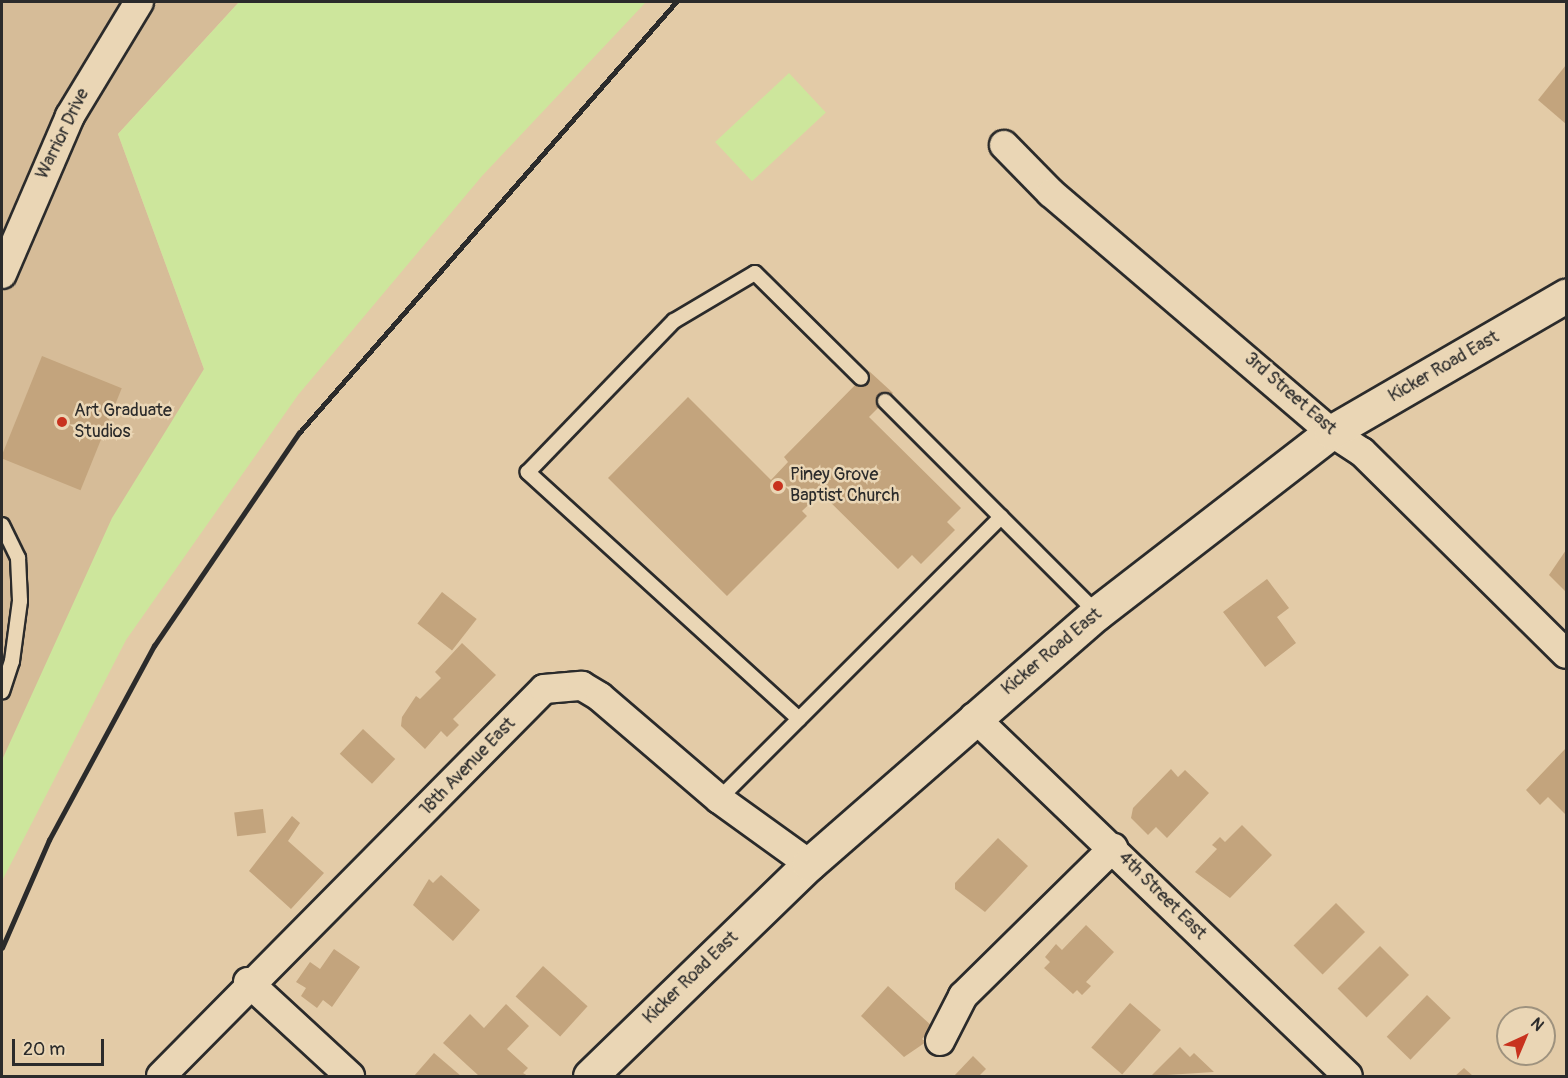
<!DOCTYPE html>
<html>
<head>
<meta charset="utf-8">
<style>
  body { margin:0 }
  #map { position:relative; width:1568px; height:1078px; overflow:hidden; background:#e3cba7; font-family:Pangolin,sans-serif }
  div>[style] { position:absolute }
  [style*='--x'] { left:calc(var(--x)*1px); top:calc(var(--y)*1px); width:calc(var(--w)*1px); rotate:calc(var(--a)*1deg) }
  .built>* { inset:0; background:#d6bc98 }
  .green>* { inset:0; background:#cde69c; transform-origin:0 0 }
  .building>* { inset:0; background:#c3a47d; transform-origin:0 0 }
  .roads { filter:drop-shadow(2px 0 #2b2b2b) drop-shadow(-2px 0 #2b2b2b) drop-shadow(0 2px #2b2b2b) drop-shadow(0 -2px #2b2b2b) }
  .lane>* { height:14px; margin:-7px; padding:0 7px; transform-origin:7px; border-radius:7px; background:#ead6b5 }
  .street>* { height:28px; margin:-14px; padding:0 14px; transform-origin:14px; border-radius:14px; background:#ead6b5 }
  .secondary>* { height:33px; margin:-16.5px; padding:0 16.5px; transform-origin:16.5px; border-radius:16.5px; background:#ead6b5 }
  .rail>* { height:4.5px; margin:-2.25px; padding:0 2.25px; transform-origin:2.25px; border-radius:2.25px; background:#2b2b2b }
  .dots>* { width:16px; height:16px; translate:-50% -50%; box-sizing:border-box; border:3px solid #ead6b5; border-radius:50% }
  span { translate:-50% -50%; white-space:nowrap; text-align:center; line-height:1.15; -webkit-text-stroke:5px #ead6b5; paint-order:stroke }
  .street-label { font-size:18px; color:#2b2b2b }
  .poi-label { font-size:18px; color:#2b2b2b }
  .left { translate:0 -50%; text-align:left }
  .frame { position:absolute; inset:0; border:3px solid #2b2b2b; pointer-events:none }
  .north { position:absolute; left:1496px; top:1006px; width:60px; height:60px; box-sizing:border-box; background:#ead6b5; border:2px solid #9e927e; border-radius:50%; rotate:44deg; font-size:16px; font-weight:700; line-height:24px; text-align:center; color:#2b2b2b }
  .north::after { content:''; display:block; margin:auto; width:21px; height:27px; background:#c8321e; clip-path:polygon(50% 0,100% 100%,50% 72%,0 100%) }
  .scale { position:absolute; left:12px; top:1039px; width:92px; height:27px; box-sizing:border-box; border:3px solid #2b2b2b; border-top:0; padding-left:8px; font-size:18px; line-height:21px; white-space:nowrap; color:#2b2b2b; -webkit-text-stroke:4px #ead6b5; paint-order:stroke }
</style>
</head>
<body>
<div id="map">
  <div class="built">
    <div style="clip-path:polygon(2px 2px,239px 2px,118px 134px,204px 369px,2px 835px)"></div>
  </div>
  <div class="green">
    <div style="clip-path:polygon(239px 2px,646px 2px,482px 176px,298px 395px,126px 640px,2px 881px,2px 760px,112px 518px,204px 369px,118px 134px)"></div>
    <div style="left:789px;top:73px;width:54px;height:101px;rotate:47deg"></div>
  </div>
  <div class="building">
    <div style="clip-path:polygon(1566px 65px,1566px 124px,1538px 100px)"></div>
    <div style="left:42px;top:356px;width:86px;height:110px;rotate:22deg"></div>
    <div style="clip-path:polygon(869px 371px,893px 393px,869px 417px,961px 508px,947px 522px,955px 530px,921px 564px,912px 555px,898px 569px,821px 493px,802px 511px,807px 516px,727px 596px,608px 478px,688px 397px,771px 480px,788px 462px,784px 457px)"></div>
    <div style="clip-path:polygon(1566px 550px,1566px 592px,1549px 575px)"></div>
    <div style="clip-path:polygon(1267px 579px,1289px 608px,1277px 617px,1296px 643px,1265px 667px,1223px 612px)"></div>
    <div style="left:442px;top:592px;width:44px;height:40px;rotate:38deg"></div>
    <div style="clip-path:polygon(462px 643px,496px 675px,453px 719px,459px 725px,447px 737px,441px 731px,425px 749px,401px 726px,402px 717px,416px 696px,420px 699px,441px 678px,435px 672px)"></div>
    <div style="left:363px;top:729px;width:44px;height:34px;rotate:43deg"></div>
    <div style="clip-path:polygon(1566px 748px,1566px 815px,1548px 797px,1540px 805px,1526px 790px)"></div>
    <div style="clip-path:polygon(1171px 769px,1178px 777px,1185px 770px,1209px 793px,1167px 838px,1156px 827px,1148px 835px,1131px 818px,1133px 808px)"></div>
    <div style="left:263px;top:809px;width:24px;height:29px;rotate:83deg"></div>
    <div style="clip-path:polygon(292px 816px,300px 823px,288px 841px,324px 873px,291px 909px,249px 871px)"></div>
    <div style="clip-path:polygon(1242px 825px,1272px 855px,1230px 898px,1195px 872px,1217px 849px,1212px 845px,1220px 837px,1225px 842px)"></div>
    <div style="clip-path:polygon(998px 838px,1028px 866px,985px 912px,955px 889px,955px 883px)"></div>
    <div style="clip-path:polygon(441px 875px,480px 910px,453px 941px,413px 905px,429px 879px,433px 883px)"></div>
    <div style="left:1336px;top:903px;width:41px;height:60px;rotate:45deg"></div>
    <div style="clip-path:polygon(1086px 925px,1114px 952px,1086px 982px,1091px 986px,1082px 995px,1077px 990px,1073px 994px,1044px 968px,1050px 962px,1045px 957px,1056px 944px,1062px 950px)"></div>
    <div style="left:1380px;top:946px;width:41px;height:60px;rotate:45deg"></div>
    <div style="clip-path:polygon(334px 949px,360px 967px,332px 1007px,323px 1000px,317px 1008px,301px 996px,306px 988px,296px 982px,310px 962px,320px 969px)"></div>
    <div style="left:543px;top:966px;width:60px;height:41px;rotate:42deg"></div>
    <div style="clip-path:polygon(888px 986px,933px 1027px,922px 1039px,926px 1042px,904px 1057px,861px 1016px)"></div>
    <div style="left:1427px;top:995px;width:33px;height:58px;rotate:44deg"></div>
    <div style="left:1130px;top:1003px;width:41px;height:59px;rotate:41deg"></div>
    <div style="clip-path:polygon(506px 1004px,529px 1026px,507px 1049px,528px 1068px,523px 1073px,528px 1076px,479px 1076px,443px 1043px,470px 1014px,484px 1028px)"></div>
    <div style="clip-path:polygon(1180px 1047px,1190px 1057px,1194px 1053px,1214px 1072px,1151px 1076px)"></div>
    <div style="clip-path:polygon(434px 1053px,461px 1076px,414px 1076px)"></div>
    <div style="clip-path:polygon(973px 1056px,986px 1069px,979px 1076px,954px 1076px)"></div>
    <div style="clip-path:polygon(1464px 1068px,1473px 1076px,1455px 1076px)"></div>
  </div>
  <div class="roads">
    <div class="lane">
      <div style="--x:885;--y:401;--w:300;--a:45"></div>
      <div style="--x:2;--y:525;--w:37;--a:64"></div>
      <div style="--x:18;--y:558;--w:43;--a:87.3"></div>
      <div style="--x:20;--y:601;--w:61;--a:97.6"></div>
      <div style="--x:12;--y:661;--w:32;--a:108"></div>
      <div style="--x:799;--y:719;--w:367;--a:-137.7"></div>
      <div style="--x:528;--y:472;--w:210;--a:-46"></div>
      <div style="--x:674;--y:321;--w:94;--a:-30.7"></div>
      <div style="--x:755;--y:273;--w:149;--a:44.7"></div>
      <div style="--x:719;--y:799;--w:399;--a:-45"></div>
    </div>
    <div class="street">
      <div style="--x:1004;--y:145;--w:67;--a:45.6"></div>
      <div style="--x:1051;--y:193;--w:368;--a:40.5"></div>
      <div style="--x:1331;--y:432;--w:37;--a:33"></div>
      <div style="--x:1362;--y:452;--w:287;--a:44.7"></div>
      <div style="--x:2;--y:274;--w:172;--a:-66.7"></div>
      <div style="--x:70;--y:116;--w:133;--a:-58.8"></div>
      <div style="--x:974;--y:717;--w:518;--a:43.83"></div>
      <div style="--x:248;--y:982;--w:139;--a:42.7"></div>
      <div style="--x:940;--y:1041;--w:51;--a:-62.9"></div>
      <div style="--x:963;--y:996;--w:211;--a:-44.6"></div>
      <div style="--x:161;--y:1076;--w:544;--a:-45.3"></div>
      <div style="--x:544;--y:689;--w:38;--a:-5"></div>
      <div style="--x:582;--y:686;--w:21;--a:31"></div>
      <div style="--x:600;--y:697;--w:157;--a:40.6"></div>
      <div style="--x:719;--y:799;--w:111;--a:35.8"></div>
    </div>
    <div class="secondary">
      <div style="--x:590;--y:1076;--w:305;--a:-44.1"></div>
      <div style="--x:809;--y:864;--w:382;--a:-41.1"></div>
      <div style="--x:1097;--y:613;--w:296;--a:-37.7"></div>
      <div style="--x:1331;--y:432;--w:272;--a:-30.1"></div>
    </div>
  </div>
  <div class="rail">
    <div style="--x:2;--y:948;--w:118;--a:-66.5"></div>
    <div style="--x:49;--y:840;--w:221;--a:-61.6"></div>
    <div style="--x:154;--y:646;--w:258;--a:-55.8"></div>
    <div style="--x:299;--y:433;--w:573;--a:-48.82"></div>
  </div>
  <div class="dots">
    <div style="left:62px;top:422px;background:#c8321e"></div>
    <div style="left:778px;top:486px;background:#c8321e"></div>
  </div>
  <div class="street-label">
    <span style="left:63px;top:134px;rotate:-64deg">Warrior Drive</span>
    <span style="left:1444px;top:367px;rotate:-30deg">Kicker Road East</span>
    <span style="left:1290px;top:394px;rotate:41deg">3rd Street East</span>
    <span style="left:1052px;top:652px;rotate:-40deg">Kicker Road East</span>
    <span style="left:468px;top:767px;rotate:-46deg">18th Avenue East</span>
    <span style="left:1162px;top:896px;rotate:45deg">4th Street East</span>
    <span style="left:691px;top:978px;rotate:-44deg">Kicker Road East</span>
  </div>
  <div class="poi-label">
    <span class="left" style="left:74px;top:422px">Art Graduate<br>Studios</span>
    <span class="left" style="left:790px;top:486px">Piney Grove<br>Baptist Church</span>
  </div>
  <div class="frame"></div>
  <div class="north">N</div>
  <div class="scale">20 m</div>
</div>
</body>
</html>
